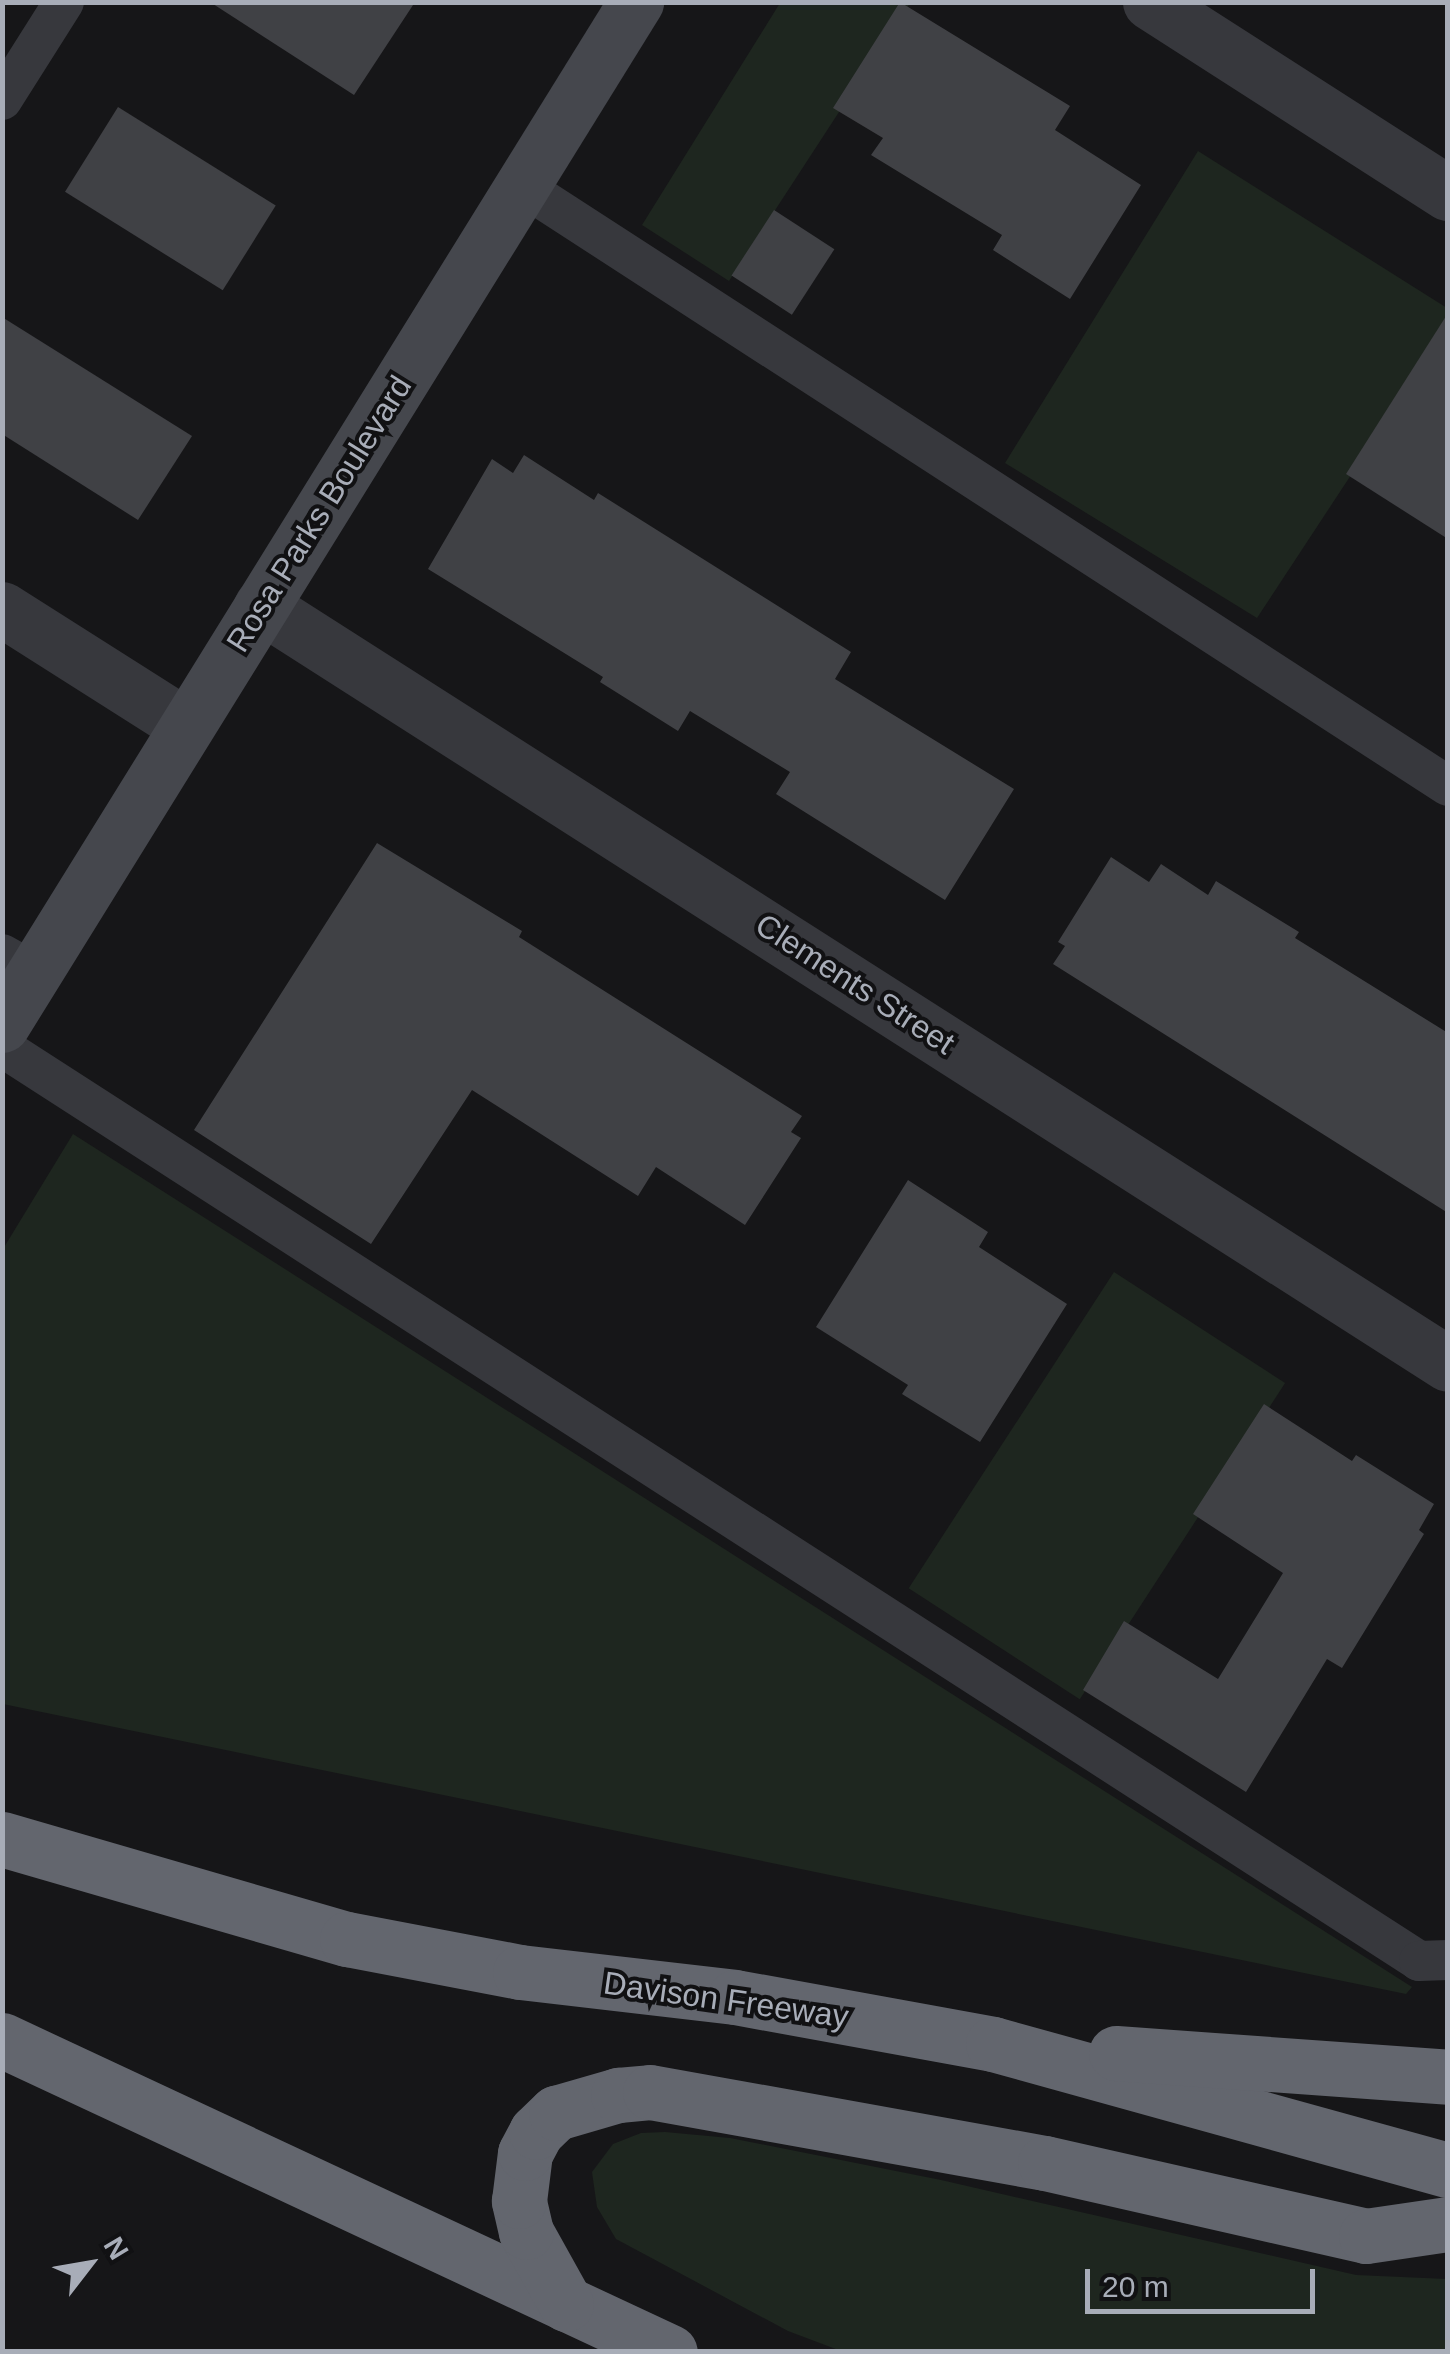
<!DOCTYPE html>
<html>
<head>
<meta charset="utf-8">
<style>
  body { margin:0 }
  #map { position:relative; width:1450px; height:2354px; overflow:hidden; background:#161618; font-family:Helvetica,sans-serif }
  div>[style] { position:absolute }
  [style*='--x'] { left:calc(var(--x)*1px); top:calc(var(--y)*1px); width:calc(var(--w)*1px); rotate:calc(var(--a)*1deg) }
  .green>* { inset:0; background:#1e261f; transform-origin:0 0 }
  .building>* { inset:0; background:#404145; transform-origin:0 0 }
  .lane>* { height:40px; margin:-20px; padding:0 20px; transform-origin:20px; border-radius:20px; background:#37383d }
  .street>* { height:55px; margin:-27.5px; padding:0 27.5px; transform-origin:27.5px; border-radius:27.5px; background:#37383d }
  .secondary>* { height:55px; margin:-27.5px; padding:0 27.5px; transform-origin:27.5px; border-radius:27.5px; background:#45474d }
  .highway>* { height:55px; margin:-27.5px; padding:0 27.5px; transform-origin:27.5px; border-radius:27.5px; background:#63666e }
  span { translate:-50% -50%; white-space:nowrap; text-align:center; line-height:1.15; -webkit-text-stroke:8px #111113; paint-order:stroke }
  .street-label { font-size:32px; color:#a8adb8 }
  .frame { position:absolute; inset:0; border:5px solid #a8adb8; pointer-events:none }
  .north { position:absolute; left:40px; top:2214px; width:100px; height:100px; -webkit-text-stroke:8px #111113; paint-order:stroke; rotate:59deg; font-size:28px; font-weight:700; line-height:40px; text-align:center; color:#a8adb8 }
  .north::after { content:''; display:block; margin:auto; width:35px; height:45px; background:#a8adb8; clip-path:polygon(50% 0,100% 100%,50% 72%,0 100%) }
  .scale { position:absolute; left:1085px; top:2269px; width:230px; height:45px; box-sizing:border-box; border:5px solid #a8adb8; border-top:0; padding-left:12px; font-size:30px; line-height:35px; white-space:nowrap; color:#a8adb8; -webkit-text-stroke:8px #111113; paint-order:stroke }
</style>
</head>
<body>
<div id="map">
  <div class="green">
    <div style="clip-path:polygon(780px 3px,910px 3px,729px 281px,642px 225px)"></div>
    <div style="clip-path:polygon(1198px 151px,1447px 308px,1447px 329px,1257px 618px,1005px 463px)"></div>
    <div style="clip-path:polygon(73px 1134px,1412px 1987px,1406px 1994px,3px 1704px,3px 1249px)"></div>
    <div style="left:1114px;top:1272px;width:204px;height:377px;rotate:33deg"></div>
    <div style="clip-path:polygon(665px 2132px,730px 2138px,941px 2180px,1356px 2275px,1447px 2279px,1447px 2351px,841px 2351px,788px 2331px,616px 2239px,597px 2207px,592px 2172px,613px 2144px,641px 2133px)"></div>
  </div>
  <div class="building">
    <div style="clip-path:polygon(210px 2px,415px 2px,354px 95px)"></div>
    <div style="clip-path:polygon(900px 2px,1070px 106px,1055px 130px,1141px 185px,1070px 299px,993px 250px,1002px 235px,871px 155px,883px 138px,833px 108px)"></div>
    <div style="left:118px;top:107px;width:186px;height:100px;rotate:32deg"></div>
    <div style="left:774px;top:210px;width:72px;height:78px;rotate:33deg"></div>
    <div style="clip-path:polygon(1448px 313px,1448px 539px,1346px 474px)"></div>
    <div style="clip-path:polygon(2px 317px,192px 436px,138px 520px,2px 434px)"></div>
    <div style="clip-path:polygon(524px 455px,594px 500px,598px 493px,851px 652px,835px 679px,1014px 789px,945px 900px,776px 794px,790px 772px,690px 711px,678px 731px,600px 682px,603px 677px,428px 569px,492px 459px,513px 473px)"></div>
    <div style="clip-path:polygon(377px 843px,522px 931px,519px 937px,802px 1116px,791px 1132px,801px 1138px,745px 1225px,656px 1167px,638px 1196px,472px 1090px,371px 1244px,194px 1130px)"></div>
    <div style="clip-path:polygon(1111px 857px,1149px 882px,1161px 864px,1208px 895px,1216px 881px,1299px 932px,1295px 938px,1448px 1033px,1448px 1213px,1053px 964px,1065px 946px,1058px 942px)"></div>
    <div style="clip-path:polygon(908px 1180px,988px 1232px,979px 1247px,1067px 1304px,980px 1442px,902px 1394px,908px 1385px,816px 1327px)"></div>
    <div style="clip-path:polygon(1264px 1404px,1352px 1461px,1356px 1455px,1434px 1504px,1419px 1530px,1424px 1534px,1342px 1668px,1327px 1659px,1246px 1792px,1083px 1690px,1124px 1621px,1218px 1679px,1283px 1573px,1193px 1514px)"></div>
  </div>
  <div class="lane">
    <div style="--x:2;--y:100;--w:116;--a:-57.7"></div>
    <div style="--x:522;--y:186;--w:1103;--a:32.94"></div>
    <div style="--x:2;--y:954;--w:38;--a:29"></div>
    <div style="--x:2;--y:1047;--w:1686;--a:32.82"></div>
    <div style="--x:1419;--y:1961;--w:29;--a:-2"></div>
  </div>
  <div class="street">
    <div style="--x:1150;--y:2;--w:354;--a:32.7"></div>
    <div style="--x:261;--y:606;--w:1408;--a:32.56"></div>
    <div style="--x:2;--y:609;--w:217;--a:32.4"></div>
  </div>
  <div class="secondary">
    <div style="--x:2;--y:1025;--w:1204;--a:-58.21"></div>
  </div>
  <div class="highway">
    <div style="--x:2;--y:1839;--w:359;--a:16.2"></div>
    <div style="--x:347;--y:1939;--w:176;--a:10.8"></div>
    <div style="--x:520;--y:1972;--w:216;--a:6.6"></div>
    <div style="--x:735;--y:1997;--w:262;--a:10.3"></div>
    <div style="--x:993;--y:2044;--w:472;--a:15.5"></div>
    <div style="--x:2;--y:2040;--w:737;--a:25.04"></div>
    <div style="--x:1116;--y:2053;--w:333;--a:4.1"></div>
    <div style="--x:566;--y:2304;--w:82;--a:-119.1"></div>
    <div style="--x:526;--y:2232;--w:32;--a:-103"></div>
    <div style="--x:519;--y:2201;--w:48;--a:-82.9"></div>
    <div style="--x:525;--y:2153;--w:24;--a:-62"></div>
    <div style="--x:536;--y:2132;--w:28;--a:-44"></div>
    <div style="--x:556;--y:2113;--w:65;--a:-16.2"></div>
    <div style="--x:618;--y:2095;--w:32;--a:-5"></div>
    <div style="--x:650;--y:2092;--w:401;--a:10.2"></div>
    <div style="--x:1045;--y:2163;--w:329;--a:12.8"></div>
    <div style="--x:1366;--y:2236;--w:83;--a:-8.3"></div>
  </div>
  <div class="street-label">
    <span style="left:319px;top:514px;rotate:-58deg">Rosa Parks Boulevard</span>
    <span style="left:855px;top:984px;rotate:33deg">Clements Street</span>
    <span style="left:726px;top:2000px;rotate:8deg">Davison Freeway</span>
  </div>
  <div class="frame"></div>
  <div class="north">N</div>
  <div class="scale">20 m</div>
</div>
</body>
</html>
